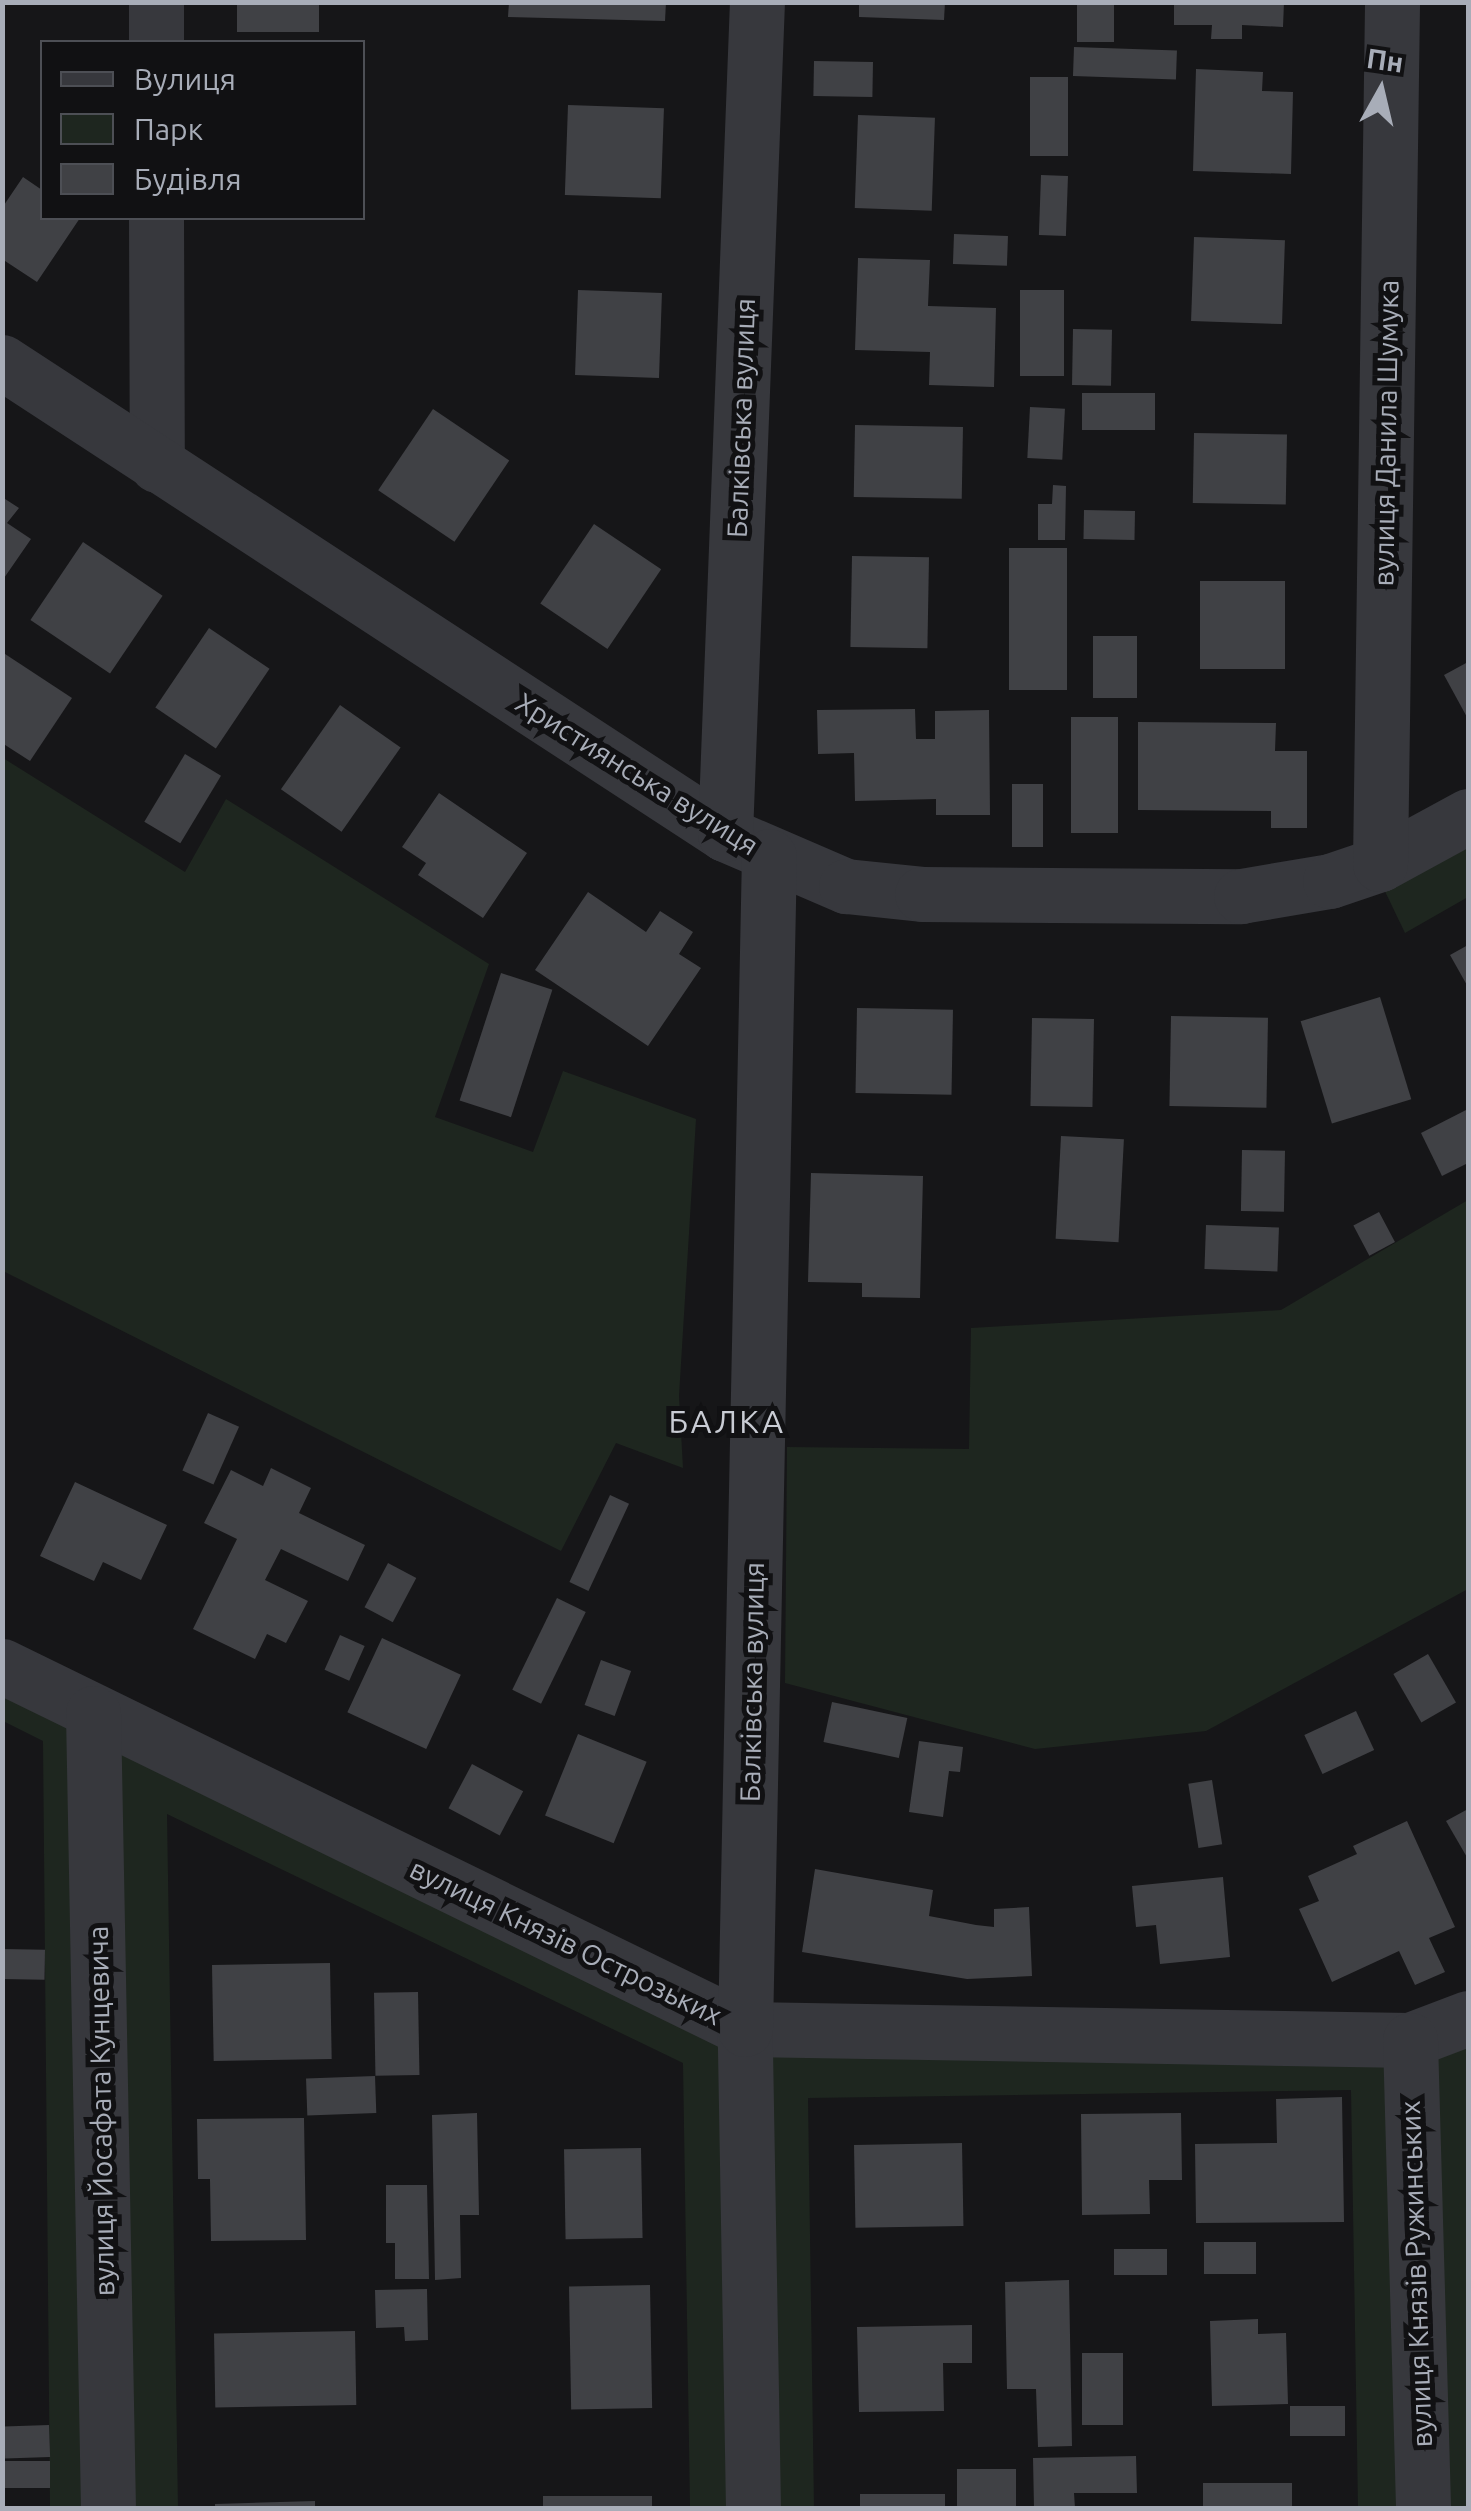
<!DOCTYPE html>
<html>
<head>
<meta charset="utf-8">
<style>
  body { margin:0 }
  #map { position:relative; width:1471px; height:2511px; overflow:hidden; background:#161618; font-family:Ubuntu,sans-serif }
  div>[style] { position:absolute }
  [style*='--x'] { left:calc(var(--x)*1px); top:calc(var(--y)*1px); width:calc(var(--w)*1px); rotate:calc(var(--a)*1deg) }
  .green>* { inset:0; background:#1e261f }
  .building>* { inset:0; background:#404145; transform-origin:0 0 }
  .street>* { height:55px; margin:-27.5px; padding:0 27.5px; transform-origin:27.5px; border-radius:27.5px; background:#37383d }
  span { translate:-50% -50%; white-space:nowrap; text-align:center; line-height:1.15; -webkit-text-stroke:10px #111113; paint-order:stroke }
  .street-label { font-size:28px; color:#a8adb8 }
  .quarter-label { font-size:32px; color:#c9ccd4; letter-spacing:2.5px }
  .frame { position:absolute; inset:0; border:5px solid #a8adb8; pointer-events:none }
  .legend { position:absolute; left:40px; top:40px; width:325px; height:180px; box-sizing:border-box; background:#111113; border:2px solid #4d4f55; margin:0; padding:12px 18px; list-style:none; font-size:30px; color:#a8adb8 }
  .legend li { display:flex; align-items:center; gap:20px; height:50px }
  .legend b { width:50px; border:2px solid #4d4f55 }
  .north { position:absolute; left:1331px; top:40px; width:100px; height:100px; -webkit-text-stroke:8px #111113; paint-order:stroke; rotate:8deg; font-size:28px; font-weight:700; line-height:40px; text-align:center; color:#a8adb8 }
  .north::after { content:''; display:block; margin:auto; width:35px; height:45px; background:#a8adb8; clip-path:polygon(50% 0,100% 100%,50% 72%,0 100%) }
</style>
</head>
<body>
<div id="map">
  <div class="green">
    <div style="clip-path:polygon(3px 758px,185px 872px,226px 799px,489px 964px,435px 1117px,533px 1152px,563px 1071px,696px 1119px,679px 1396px,683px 1468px,616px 1443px,561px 1551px,3px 1271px)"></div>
    <div style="clip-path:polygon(1468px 838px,1468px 897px,1405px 933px,1381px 883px)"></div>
    <div style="clip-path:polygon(1468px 1200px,1468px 1589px,1206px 1731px,1035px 1749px,785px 1683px,787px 1447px,969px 1449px,971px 1328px,1281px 1310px)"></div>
    <div style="clip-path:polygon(2px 1692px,73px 1728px,88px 2508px,50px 2508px,43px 1741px,3px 1721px)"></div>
    <div style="clip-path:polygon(113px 1749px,725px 2045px,733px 2508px,690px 2508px,683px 2063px,167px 1814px,178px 2508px,129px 2508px)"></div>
    <div style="clip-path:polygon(1468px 2043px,1468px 2508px,1440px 2508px,1427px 2058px)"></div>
    <div style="clip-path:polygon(765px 2052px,1393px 2063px,1406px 2508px,1358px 2508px,1351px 2090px,808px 2098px,814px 2508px,772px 2508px)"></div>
  </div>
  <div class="building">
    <div style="left:237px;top:2px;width:82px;height:30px"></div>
    <div style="clip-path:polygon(509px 2px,666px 2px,665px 21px,508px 17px)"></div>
    <div style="clip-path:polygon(859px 2px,945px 2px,944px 20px,859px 17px)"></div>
    <div style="left:1077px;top:2px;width:37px;height:40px"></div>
    <div style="clip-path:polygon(1174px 2px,1284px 2px,1283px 27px,1242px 25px,1242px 39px,1211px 39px,1212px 25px,1174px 25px)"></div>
    <div style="left:1074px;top:47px;width:103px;height:29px;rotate:2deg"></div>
    <div style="left:814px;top:61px;width:59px;height:35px;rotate:1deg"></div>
    <div style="clip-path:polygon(1196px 69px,1263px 72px,1262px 91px,1293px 92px,1291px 174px,1193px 171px)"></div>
    <div style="left:1030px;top:77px;width:38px;height:79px"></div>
    <div style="left:568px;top:105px;width:96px;height:90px;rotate:2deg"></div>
    <div style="left:858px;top:115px;width:77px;height:93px;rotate:2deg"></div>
    <div style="left:1041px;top:175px;width:27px;height:60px;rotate:2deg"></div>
    <div style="clip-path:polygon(23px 177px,42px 190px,42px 218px,80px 218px,37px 282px,2px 259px,2px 208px)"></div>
    <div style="left:954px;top:234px;width:54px;height:30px;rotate:2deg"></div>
    <div style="left:1194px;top:237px;width:91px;height:84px;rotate:2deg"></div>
    <div style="clip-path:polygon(858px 258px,930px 260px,928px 306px,996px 308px,994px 387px,929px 385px,930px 352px,855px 350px)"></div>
    <div style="left:578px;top:290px;width:84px;height:85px;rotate:2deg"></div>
    <div style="left:1020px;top:290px;width:44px;height:86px"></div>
    <div style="left:1073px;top:329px;width:39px;height:56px;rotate:1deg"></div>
    <div style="left:1082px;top:393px;width:73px;height:37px"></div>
    <div style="left:1030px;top:407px;width:35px;height:51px;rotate:3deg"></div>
    <div style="left:433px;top:409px;width:92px;height:98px;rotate:34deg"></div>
    <div style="left:855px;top:425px;width:108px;height:72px;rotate:1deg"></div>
    <div style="left:1194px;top:433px;width:93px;height:70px;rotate:1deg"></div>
    <div style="clip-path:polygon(1053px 485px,1066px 486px,1065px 540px,1038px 540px,1038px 504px,1052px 504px)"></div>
    <div style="clip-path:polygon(2px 497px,19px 508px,7px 523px,31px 539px,2px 581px)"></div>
    <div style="left:1084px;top:510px;width:51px;height:29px;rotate:1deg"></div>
    <div style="left:594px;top:524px;width:81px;height:96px;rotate:34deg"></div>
    <div style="left:83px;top:542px;width:96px;height:94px;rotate:34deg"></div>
    <div style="left:1009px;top:548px;width:58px;height:142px"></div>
    <div style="left:852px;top:556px;width:77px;height:91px;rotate:1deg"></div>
    <div style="left:1200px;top:581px;width:85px;height:88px"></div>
    <div style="left:209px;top:628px;width:73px;height:96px;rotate:34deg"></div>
    <div style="left:1093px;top:636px;width:44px;height:62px"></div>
    <div style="clip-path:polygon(2px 652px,72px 698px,30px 761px,2px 743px)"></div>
    <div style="clip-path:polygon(1468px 662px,1468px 719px,1444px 675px)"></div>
    <div style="left:340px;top:705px;width:74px;height:103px;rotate:35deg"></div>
    <div style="clip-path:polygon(915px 709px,916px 739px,935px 739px,935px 711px,989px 710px,990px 815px,936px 815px,936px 799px,855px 801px,854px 753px,818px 754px,817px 710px)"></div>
    <div style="left:1071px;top:717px;width:47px;height:116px"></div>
    <div style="clip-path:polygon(1138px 722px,1276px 723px,1275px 751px,1307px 751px,1307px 828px,1271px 828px,1271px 811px,1138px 810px)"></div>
    <div style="left:185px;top:754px;width:42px;height:79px;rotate:31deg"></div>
    <div style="left:1012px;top:784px;width:31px;height:63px"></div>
    <div style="clip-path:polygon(439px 793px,527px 853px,483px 918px,418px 875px,426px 863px,402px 847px)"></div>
    <div style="clip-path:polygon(588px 892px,646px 932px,660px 911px,693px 932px,679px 954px,701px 968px,648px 1046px,535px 970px)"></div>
    <div style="clip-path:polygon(1468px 945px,1468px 987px,1450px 955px)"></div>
    <div style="left:501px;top:973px;width:54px;height:134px;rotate:18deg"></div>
    <div style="left:1380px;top:997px;width:107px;height:83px;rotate:73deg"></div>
    <div style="left:857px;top:1008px;width:96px;height:85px;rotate:1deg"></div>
    <div style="left:1171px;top:1016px;width:97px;height:90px;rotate:1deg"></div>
    <div style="left:1032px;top:1018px;width:62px;height:88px;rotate:1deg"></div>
    <div style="clip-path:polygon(1468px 1109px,1468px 1163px,1442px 1176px,1421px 1133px)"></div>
    <div style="left:1061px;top:1136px;width:63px;height:103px;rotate:3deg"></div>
    <div style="left:1242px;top:1150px;width:43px;height:61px;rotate:1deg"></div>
    <div style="clip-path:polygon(811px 1173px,923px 1176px,920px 1298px,862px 1297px,862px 1283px,808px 1282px)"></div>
    <div style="left:1379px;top:1212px;width:34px;height:29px;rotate:62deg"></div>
    <div style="left:1206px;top:1225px;width:73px;height:44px;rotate:2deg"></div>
    <div style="left:208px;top:1413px;width:34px;height:63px;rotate:24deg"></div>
    <div style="clip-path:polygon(271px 1468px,311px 1488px,299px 1513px,365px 1545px,348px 1581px,281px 1549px,265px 1580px,308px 1601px,286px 1643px,267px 1634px,255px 1659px,193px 1629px,237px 1539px,204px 1523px,231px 1470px,263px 1486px)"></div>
    <div style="clip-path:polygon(75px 1482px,167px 1525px,141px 1580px,103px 1562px,94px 1581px,40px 1556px)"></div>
    <div style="left:610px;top:1495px;width:21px;height:96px;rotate:25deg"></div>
    <div style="left:388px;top:1563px;width:32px;height:50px;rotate:28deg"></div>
    <div style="left:557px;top:1598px;width:32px;height:102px;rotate:26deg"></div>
    <div style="left:340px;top:1635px;width:27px;height:38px;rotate:24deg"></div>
    <div style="left:382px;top:1638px;width:87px;height:82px;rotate:25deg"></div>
    <div style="left:1428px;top:1654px;width:56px;height:40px;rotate:60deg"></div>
    <div style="left:601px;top:1660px;width:32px;height:48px;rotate:20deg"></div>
    <div style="left:832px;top:1702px;width:77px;height:41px;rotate:12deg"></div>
    <div style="left:1356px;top:1711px;width:43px;height:57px;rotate:65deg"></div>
    <div style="left:578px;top:1734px;width:74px;height:88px;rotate:22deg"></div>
    <div style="clip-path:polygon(919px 1741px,963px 1747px,960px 1772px,949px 1771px,943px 1817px,909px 1812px)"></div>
    <div style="left:472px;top:1764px;width:58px;height:50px;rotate:28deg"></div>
    <div style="left:1212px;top:1780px;width:65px;height:24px;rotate:81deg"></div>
    <div style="clip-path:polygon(1468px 1809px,1468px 1859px,1446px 1821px)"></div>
    <div style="clip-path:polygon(1407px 1821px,1455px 1927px,1429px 1938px,1445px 1972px,1415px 1985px,1399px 1951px,1332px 1982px,1299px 1909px,1319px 1901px,1308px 1876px,1357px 1854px,1353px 1846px)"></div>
    <div style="clip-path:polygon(815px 1869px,933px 1890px,929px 1916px,976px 1925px,994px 1927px,994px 1909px,1029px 1907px,1032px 1976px,967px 1979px,802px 1952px)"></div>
    <div style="clip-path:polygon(1223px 1877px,1230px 1957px,1160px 1964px,1156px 1925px,1136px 1927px,1132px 1886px)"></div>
    <div style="left:2px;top:1949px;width:43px;height:30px;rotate:1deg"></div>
    <div style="left:330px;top:1963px;width:96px;height:118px;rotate:89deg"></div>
    <div style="left:418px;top:1992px;width:83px;height:44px;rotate:89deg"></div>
    <div style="left:375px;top:2076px;width:37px;height:69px;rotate:88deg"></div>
    <div style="clip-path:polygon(1342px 2097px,1344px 2222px,1196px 2223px,1195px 2144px,1277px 2143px,1276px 2099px)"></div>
    <div style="clip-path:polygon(477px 2113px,479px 2215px,460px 2215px,461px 2278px,435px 2280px,432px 2115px)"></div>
    <div style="clip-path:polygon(1181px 2113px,1182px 2180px,1149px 2180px,1150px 2214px,1082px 2215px,1081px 2114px)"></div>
    <div style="clip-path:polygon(304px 2118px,306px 2240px,211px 2241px,210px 2179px,198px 2179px,197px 2119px)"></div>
    <div style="left:962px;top:2143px;width:83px;height:108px;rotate:89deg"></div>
    <div style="left:641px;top:2148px;width:90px;height:77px;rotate:89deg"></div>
    <div style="clip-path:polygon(386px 2185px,427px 2185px,429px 2279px,395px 2279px,395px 2243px,386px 2243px)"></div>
    <div style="left:1204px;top:2242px;width:52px;height:32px"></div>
    <div style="left:1114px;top:2249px;width:53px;height:26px"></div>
    <div style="clip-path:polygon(1069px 2280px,1072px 2446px,1038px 2447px,1036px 2389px,1007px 2389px,1005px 2282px)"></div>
    <div style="left:650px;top:2285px;width:123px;height:81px;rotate:89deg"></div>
    <div style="clip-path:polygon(427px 2289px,428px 2340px,405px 2341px,404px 2327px,376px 2328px,375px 2290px)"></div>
    <div style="clip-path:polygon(1258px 2319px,1258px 2334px,1286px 2333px,1288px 2404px,1212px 2406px,1210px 2321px)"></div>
    <div style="clip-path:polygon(972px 2325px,972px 2363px,943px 2363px,944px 2411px,859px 2412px,857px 2327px)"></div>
    <div style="left:355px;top:2331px;width:74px;height:141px;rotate:89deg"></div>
    <div style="left:1082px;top:2353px;width:41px;height:72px"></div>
    <div style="left:1345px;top:2406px;width:30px;height:55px;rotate:90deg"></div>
    <div style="left:49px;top:2425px;width:32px;height:45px;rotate:88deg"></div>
    <div style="clip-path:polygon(1136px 2456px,1137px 2493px,1074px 2493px,1075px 2508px,1034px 2508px,1033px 2458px)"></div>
    <div style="left:2px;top:2461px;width:48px;height:27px"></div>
    <div style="left:957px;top:2469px;width:59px;height:39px"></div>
    <div style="left:1292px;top:2483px;width:25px;height:89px;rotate:90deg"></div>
    <div style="left:945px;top:2494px;width:14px;height:85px;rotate:90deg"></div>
    <div style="left:652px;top:2496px;width:12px;height:109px;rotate:90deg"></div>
    <div style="clip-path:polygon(315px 2501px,315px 2508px,215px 2508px,215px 2504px)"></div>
  </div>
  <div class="street">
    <div style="--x:156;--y:2;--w:40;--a:90"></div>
    <div style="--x:156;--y:218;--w:247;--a:89.8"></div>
    <div style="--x:2;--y:362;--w:863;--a:33.14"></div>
    <div style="--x:725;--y:834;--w:132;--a:23.3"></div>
    <div style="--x:846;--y:886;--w:76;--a:6"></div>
    <div style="--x:922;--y:894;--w:319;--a:0.4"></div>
    <div style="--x:1241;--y:896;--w:90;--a:-9.6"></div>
    <div style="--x:1330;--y:881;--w:53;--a:-18.8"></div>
    <div style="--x:1380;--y:864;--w:100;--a:-28.6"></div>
    <div style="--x:725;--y:834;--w:833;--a:-87.8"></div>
    <div style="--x:1380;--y:864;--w:862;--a:-89.2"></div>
    <div style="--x:2;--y:1666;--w:827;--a:26.04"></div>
    <div style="--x:745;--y:2029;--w:665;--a:0.95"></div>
    <div style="--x:1410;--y:2040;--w:62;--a:-20.8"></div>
    <div style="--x:93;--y:1713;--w:795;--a:88.92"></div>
    <div style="--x:1410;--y:2040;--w:468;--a:88.4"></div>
    <div style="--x:753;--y:2508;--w:479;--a:-91"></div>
    <div style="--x:745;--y:2029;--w:1173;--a:-88.83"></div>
  </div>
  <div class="street-label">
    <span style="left:741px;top:418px;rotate:-88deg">Балківська вулиця</span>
    <span style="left:1386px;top:433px;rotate:-89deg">вулиця Данила Шумука</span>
    <span style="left:637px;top:774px;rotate:32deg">Християнська вулиця</span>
    <span style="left:752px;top:1682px;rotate:-89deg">Балківська вулиця</span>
    <span style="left:566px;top:1942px;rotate:26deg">вулиця Князів Острозьких</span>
    <span style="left:101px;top:2111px;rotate:-91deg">вулиця Йосафата Кунцевича</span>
    <span style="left:1416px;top:2274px;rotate:-92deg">вулиця Князів Ружинських</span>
  </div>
  <div class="quarter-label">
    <span style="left:727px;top:1421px">БАЛКА</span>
  </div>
  <div class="frame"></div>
  <ul class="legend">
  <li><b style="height:12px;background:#37383d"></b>Вулиця</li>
  <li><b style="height:28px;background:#1e261f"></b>Парк</li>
  <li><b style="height:28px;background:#404145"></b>Будівля</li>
  </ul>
  <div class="north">Пн</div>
</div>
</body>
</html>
